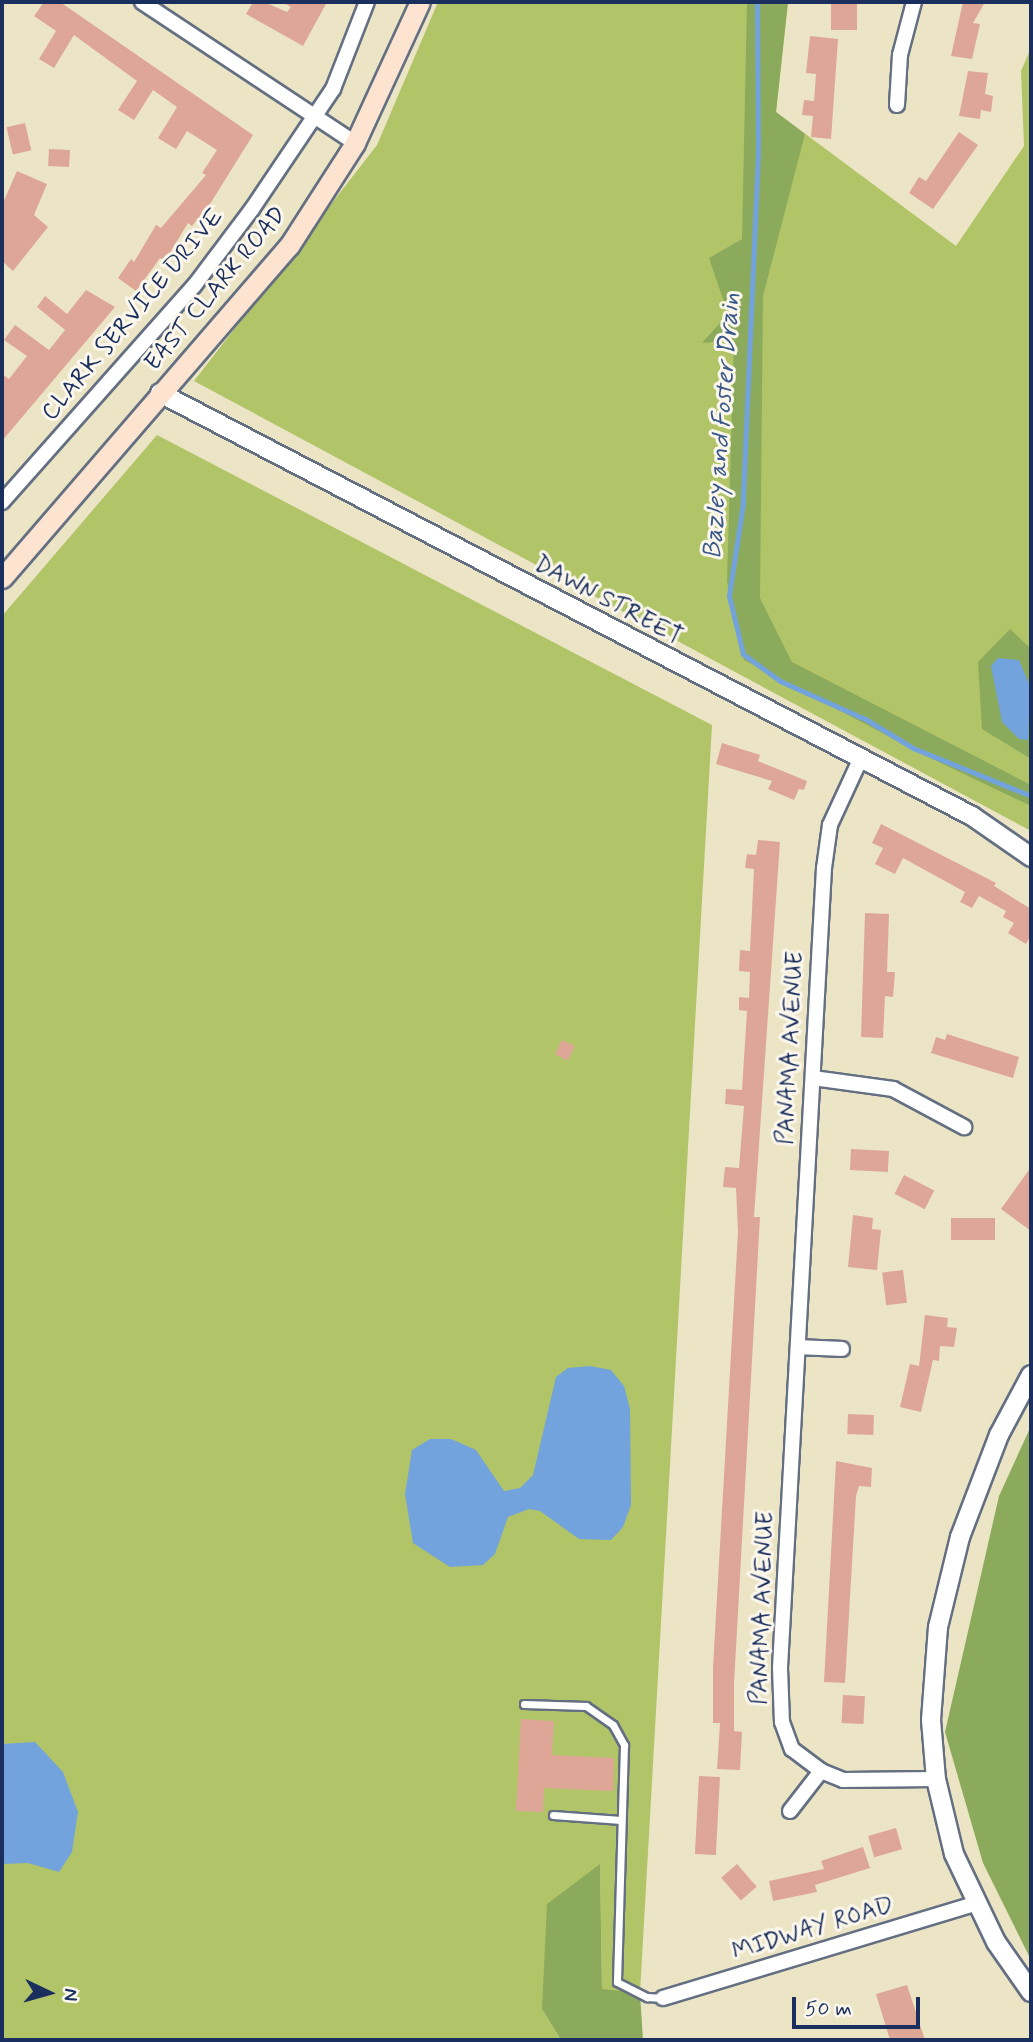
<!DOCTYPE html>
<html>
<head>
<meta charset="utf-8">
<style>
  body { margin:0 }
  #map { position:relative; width:1033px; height:2042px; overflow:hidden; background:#ece5c5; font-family:Mynerve,sans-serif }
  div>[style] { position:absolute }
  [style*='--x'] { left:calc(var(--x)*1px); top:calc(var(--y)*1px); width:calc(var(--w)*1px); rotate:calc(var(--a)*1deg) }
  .green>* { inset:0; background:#b1c468 }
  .forest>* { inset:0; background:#8caa5c }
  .water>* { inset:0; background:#73a3dd }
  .stream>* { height:5px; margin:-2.5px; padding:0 2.5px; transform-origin:2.5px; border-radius:2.5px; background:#73a3dd }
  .building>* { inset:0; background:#dea697; transform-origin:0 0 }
  .roads { filter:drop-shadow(2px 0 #646f82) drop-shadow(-2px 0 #646f82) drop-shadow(0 2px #646f82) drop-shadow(0 -2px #646f82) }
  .service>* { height:7px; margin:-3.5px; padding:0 3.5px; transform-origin:3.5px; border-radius:3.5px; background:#fff }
  .minor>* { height:14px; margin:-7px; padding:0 7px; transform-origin:7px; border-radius:7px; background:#fff }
  .tertiary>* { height:18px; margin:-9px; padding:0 9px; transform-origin:9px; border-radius:9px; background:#fff }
  .secondary>* { height:19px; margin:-9.5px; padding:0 9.5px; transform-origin:9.5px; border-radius:9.5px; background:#fde4d0 }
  span { translate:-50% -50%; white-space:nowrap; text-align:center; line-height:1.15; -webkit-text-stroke:6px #fbf7ec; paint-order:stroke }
  .street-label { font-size:24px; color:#1b2f5e }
  .water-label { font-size:26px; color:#3a588a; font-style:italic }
  .frame { position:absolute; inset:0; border:4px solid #1b2f5e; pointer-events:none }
  .north { position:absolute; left:14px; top:1958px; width:70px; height:70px; -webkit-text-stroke:5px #fbf7ec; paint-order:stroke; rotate:95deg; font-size:19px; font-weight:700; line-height:28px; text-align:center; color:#1b2f5e }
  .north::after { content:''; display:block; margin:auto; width:24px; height:32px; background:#1b2f5e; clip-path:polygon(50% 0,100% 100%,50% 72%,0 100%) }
  .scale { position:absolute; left:792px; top:1997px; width:128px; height:32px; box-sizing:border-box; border:4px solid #1b2f5e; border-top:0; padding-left:9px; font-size:21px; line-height:24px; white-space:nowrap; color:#1b2f5e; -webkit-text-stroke:5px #fbf7ec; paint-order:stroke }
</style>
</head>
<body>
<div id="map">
  <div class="green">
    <div style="clip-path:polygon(438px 2px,788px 2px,776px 112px,956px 246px,1024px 146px,1021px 71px,1031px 48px,1031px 831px,194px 381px,377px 145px)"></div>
    <div style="clip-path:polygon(157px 435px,712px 725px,640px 1993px,602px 1990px,600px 1865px,542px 2009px,561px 2040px,2px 2040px,2px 616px)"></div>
  </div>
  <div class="forest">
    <div style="clip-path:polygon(747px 2px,788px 2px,776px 112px,805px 134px,763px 296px,760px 598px,792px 662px,1031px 785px,1031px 806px,922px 754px,744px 660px,727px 581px,734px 340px,702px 343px,728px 314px,709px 258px,742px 239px)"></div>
    <div style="clip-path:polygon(1010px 629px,1031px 649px,1031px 759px,982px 729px,978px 662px)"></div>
    <div style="clip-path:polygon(1031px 1426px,1031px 1960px,983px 1863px,945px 1732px,999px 1496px)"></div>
    <div style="clip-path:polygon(600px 1864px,602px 1989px,640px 1993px,643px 2040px,561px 2040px,542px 2009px,547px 1904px)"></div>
  </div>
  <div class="water">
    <div style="clip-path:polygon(998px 658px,1019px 660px,1030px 686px,1028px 740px,1019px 739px,1002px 722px,991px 666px)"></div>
    <div style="clip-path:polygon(590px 1366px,611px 1370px,624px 1386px,630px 1409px,631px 1505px,623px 1527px,611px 1540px,579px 1539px,540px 1511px,529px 1509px,508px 1517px,495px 1554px,483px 1565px,450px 1567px,413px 1543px,405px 1494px,412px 1450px,430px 1439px,451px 1439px,476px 1450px,504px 1491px,520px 1488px,533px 1475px,556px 1377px,568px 1368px)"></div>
    <div style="clip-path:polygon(35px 1742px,63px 1772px,78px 1812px,72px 1852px,59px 1872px,28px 1863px,2px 1864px,2px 1744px)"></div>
  </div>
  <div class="stream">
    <div style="--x:757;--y:2;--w:151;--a:89.6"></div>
    <div style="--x:758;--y:153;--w:350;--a:92.5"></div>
    <div style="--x:743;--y:503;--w:94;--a:98.6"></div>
    <div style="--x:729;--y:596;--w:60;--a:76.4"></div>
    <div style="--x:743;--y:654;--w:46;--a:36.1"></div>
    <div style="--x:780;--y:681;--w:95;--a:24.1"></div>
    <div style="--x:867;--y:720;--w:54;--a:31.3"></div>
    <div style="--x:913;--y:748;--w:127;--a:22.1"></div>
  </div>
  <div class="building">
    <div style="clip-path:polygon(44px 2px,60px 2px,253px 135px,210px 204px,192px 226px,188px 223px,165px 261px,160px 258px,136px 291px,118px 278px,131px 259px,134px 262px,156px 225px,161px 228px,206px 175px,202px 173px,217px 150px,187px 131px,176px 149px,158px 138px,177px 107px,153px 90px,134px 120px,118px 110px,137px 81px,74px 35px,54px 68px,39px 59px,56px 31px,34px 16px)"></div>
    <div style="clip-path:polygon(253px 2px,264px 2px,287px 12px,291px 7px,282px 2px,327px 2px,303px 46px,246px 14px)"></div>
    <div style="left:831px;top:2px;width:26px;height:28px"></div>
    <div style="clip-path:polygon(963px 2px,985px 2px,973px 23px,980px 24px,972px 59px,951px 56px)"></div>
    <div style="clip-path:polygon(810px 36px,838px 39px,831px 139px,811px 137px,813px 116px,802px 115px,804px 100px,814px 101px,816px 74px,806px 73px)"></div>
    <div style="clip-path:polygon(968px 71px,988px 73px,985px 94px,993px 96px,991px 112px,981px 110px,980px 119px,959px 116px)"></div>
    <div style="left:25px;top:123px;width:28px;height:19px;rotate:77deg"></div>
    <div style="clip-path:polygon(959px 132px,978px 145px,933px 209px,909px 193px,919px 177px,926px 181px)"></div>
    <div style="left:49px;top:149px;width:21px;height:17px;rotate:3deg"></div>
    <div style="clip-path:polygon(17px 171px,47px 184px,34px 215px,48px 227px,13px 271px,2px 261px,2px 205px)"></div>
    <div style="clip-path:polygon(86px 290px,115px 307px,2px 441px,2px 374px,9px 379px,27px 356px,4px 340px,15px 325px,49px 350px,65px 330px,37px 307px,45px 296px,67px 314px)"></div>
    <div style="clip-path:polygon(722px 743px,760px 755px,758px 761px,807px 781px,804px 790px,799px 789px,794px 800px,768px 789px,772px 781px,716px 764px)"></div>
    <div style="clip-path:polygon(881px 824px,996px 883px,994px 886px,1031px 909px,1031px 935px,1026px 944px,1008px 933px,1014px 923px,1003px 917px,1006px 911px,979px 896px,972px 908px,960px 902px,965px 892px,903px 858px,895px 874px,875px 864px,883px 848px,872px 843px)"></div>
    <div style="clip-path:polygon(758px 840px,780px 842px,754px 1217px,760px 1217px,734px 1684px,734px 1731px,742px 1732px,740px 1770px,717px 1769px,720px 1723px,713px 1723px,713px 1667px,738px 1232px,736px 1188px,723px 1187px,725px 1167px,739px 1168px,744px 1106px,725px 1104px,726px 1089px,742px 1090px,747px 1011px,739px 1010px,739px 997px,749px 998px,750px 972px,739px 971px,740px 950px,750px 951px,754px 869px,745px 868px,747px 854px,756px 855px)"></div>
    <div style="clip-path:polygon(865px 913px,889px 914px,887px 972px,895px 972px,893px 997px,885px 996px,883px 1038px,861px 1037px)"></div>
    <div style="clip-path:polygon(947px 1034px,1019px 1057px,1013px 1078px,931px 1053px,936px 1037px,945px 1040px)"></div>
    <div style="left:562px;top:1040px;width:14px;height:16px;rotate:25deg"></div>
    <div style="left:851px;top:1149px;width:38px;height:21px;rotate:3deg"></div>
    <div style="clip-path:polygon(1031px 1167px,1031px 1231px,1001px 1209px)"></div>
    <div style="left:904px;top:1175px;width:34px;height:21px;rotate:27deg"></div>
    <div style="clip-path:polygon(853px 1215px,873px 1218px,872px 1229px,881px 1230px,877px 1270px,848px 1267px)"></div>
    <div style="left:951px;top:1218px;width:44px;height:22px"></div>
    <div style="left:903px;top:1270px;width:33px;height:21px;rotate:83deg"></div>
    <div style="clip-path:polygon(925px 1315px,948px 1318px,947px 1327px,957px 1328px,954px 1347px,940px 1346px,939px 1361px,933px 1360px,921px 1412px,900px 1407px,910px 1364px,919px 1366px)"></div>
    <div style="left:848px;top:1414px;width:26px;height:20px;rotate:2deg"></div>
    <div style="clip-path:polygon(836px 1461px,872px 1468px,871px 1487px,859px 1486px,856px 1496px,845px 1683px,824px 1682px)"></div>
    <div style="left:843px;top:1695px;width:22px;height:28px;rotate:3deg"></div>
    <div style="clip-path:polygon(521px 1719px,554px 1721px,552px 1755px,614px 1758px,613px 1791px,544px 1788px,543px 1812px,516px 1811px)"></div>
    <div style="left:699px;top:1776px;width:21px;height:78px;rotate:3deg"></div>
    <div style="left:896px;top:1828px;width:22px;height:29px;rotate:74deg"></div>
    <div style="clip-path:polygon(863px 1847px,870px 1868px,815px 1885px,817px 1892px,773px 1901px,769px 1881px,824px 1869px,821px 1861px)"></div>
    <div style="left:737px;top:1864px;width:30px;height:21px;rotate:49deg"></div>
    <div style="clip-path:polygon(907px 1985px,925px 2040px,890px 2040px,876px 1994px)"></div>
  </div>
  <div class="roads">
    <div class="service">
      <div style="--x:524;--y:1704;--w:62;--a:1.8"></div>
      <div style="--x:586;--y:1706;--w:33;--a:35"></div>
      <div style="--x:613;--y:1725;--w:23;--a:61"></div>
      <div style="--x:624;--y:1745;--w:237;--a:91.7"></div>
      <div style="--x:617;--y:1982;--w:34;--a:27"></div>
      <div style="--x:647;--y:1997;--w:16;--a:4"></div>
      <div style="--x:553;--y:1815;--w:68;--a:4.2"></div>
    </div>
    <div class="minor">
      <div style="--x:142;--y:2;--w:255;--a:33.5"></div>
      <div style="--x:897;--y:105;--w:50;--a:-86.6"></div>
      <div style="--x:900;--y:55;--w:55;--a:-75.2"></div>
      <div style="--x:2;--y:502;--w:289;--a:-48.4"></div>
      <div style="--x:194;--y:286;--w:96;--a:-53"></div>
      <div style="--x:252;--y:209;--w:145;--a:-56"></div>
      <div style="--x:333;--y:89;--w:93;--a:-68.7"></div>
      <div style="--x:860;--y:760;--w:72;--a:114.8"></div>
      <div style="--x:830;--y:825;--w:43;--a:97.9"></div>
      <div style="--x:824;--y:868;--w:801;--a:93.15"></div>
      <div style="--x:780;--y:1668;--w:54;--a:87.9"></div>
      <div style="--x:782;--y:1722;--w:29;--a:70"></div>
      <div style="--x:792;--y:1749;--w:36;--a:37"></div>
      <div style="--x:821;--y:1771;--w:24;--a:22"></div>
      <div style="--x:843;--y:1780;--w:93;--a:-0.6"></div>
      <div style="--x:813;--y:1078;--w:81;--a:7.8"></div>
      <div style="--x:893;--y:1089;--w:81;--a:28.2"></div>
      <div style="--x:798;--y:1347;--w:44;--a:2.6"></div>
      <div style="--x:790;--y:1811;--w:51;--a:-52.2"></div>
      <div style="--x:663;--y:1998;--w:326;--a:-16.8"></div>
    </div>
    <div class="tertiary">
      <div style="--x:160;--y:393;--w:916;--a:27.52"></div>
      <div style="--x:972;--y:816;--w:72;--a:34.8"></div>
      <div style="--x:1031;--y:1375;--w:68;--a:118.1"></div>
      <div style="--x:999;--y:1435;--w:109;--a:110.9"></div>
      <div style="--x:960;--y:1537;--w:93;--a:103.7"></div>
      <div style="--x:938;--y:1627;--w:93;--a:94.3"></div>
      <div style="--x:931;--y:1720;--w:59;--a:85.2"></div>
      <div style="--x:936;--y:1779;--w:77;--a:76.5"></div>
      <div style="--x:954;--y:1854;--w:98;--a:64.5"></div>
      <div style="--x:996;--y:1942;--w:61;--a:55"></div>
    </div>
    <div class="secondary">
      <div style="--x:2;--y:578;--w:439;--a:-49.2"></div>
      <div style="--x:289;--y:246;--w:122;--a:-57.3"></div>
      <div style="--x:355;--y:143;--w:155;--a:-65.3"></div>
    </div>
  </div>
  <div class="street-label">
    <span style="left:216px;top:289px;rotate:-50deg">EAST CLARK ROAD</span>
    <span style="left:133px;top:315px;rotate:-50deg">CLARK SERVICE DRIVE</span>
    <span style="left:608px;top:601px;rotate:28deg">DAWN STREET</span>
    <span style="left:791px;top:1048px;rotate:-87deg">PANAMA AVENUE</span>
    <span style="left:763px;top:1608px;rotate:-88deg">PANAMA AVENUE</span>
    <span style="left:813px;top:1929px;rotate:-17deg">MIDWAY ROAD</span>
  </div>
  <div class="water-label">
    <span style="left:723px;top:426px;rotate:-86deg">Bazley and Foster Drain</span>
  </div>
  <div class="frame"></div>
  <div class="north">N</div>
  <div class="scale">50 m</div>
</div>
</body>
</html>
